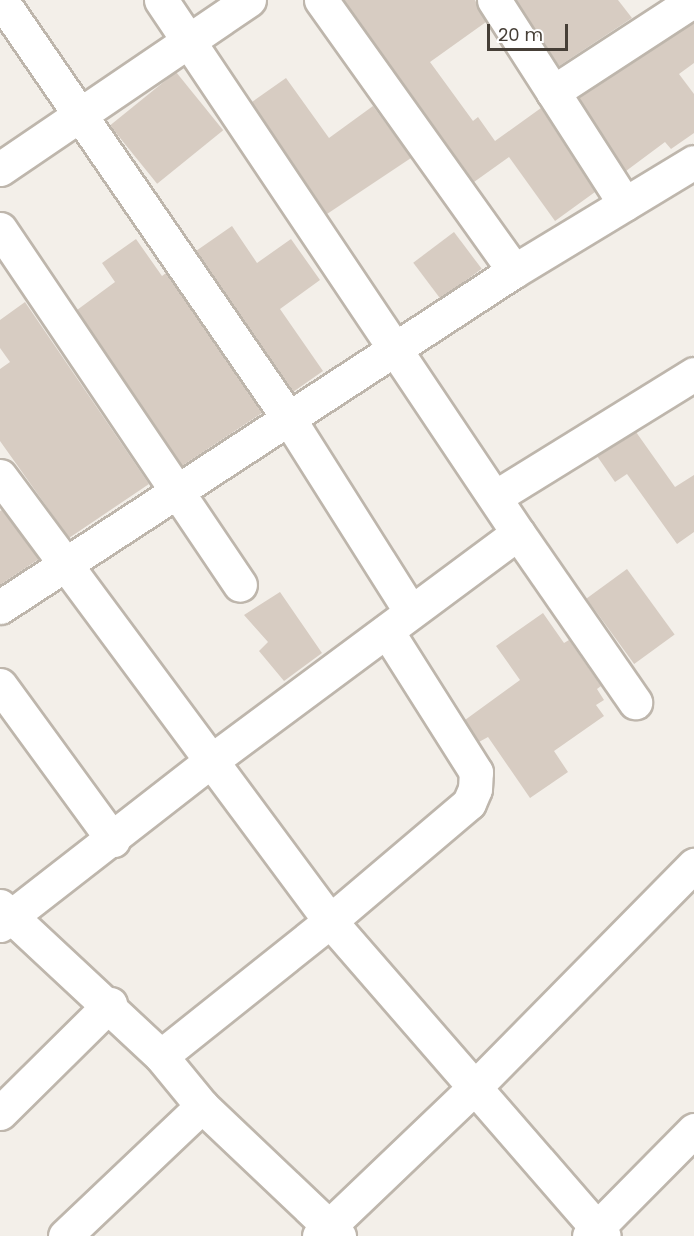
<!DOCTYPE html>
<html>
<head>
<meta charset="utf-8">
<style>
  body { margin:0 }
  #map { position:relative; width:694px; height:1236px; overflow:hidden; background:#f3efe9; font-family:Poppins,sans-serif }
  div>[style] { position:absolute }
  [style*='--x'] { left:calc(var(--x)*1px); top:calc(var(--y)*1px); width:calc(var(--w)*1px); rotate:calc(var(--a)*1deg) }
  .building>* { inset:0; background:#d7ccc2; transform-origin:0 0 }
  .roads { filter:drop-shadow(2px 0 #beb6ac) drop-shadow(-2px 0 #beb6ac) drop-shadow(0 2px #beb6ac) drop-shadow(0 -2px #beb6ac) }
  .minor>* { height:33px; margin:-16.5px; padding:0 16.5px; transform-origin:16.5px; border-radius:16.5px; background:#fff }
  span { translate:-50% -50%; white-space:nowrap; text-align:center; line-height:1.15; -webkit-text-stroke:6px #fff; paint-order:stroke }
  .scale { position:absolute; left:487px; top:24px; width:81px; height:27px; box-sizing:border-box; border:3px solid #463f37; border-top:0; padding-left:8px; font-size:18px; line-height:21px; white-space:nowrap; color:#463f37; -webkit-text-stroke:4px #fff; paint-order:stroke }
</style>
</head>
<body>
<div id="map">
  <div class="building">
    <div style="clip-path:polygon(344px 0,475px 0,486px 22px,430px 62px,473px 121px,478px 117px,495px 141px,541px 108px,595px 192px,555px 221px,509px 157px,474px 182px)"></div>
    <div style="clip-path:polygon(516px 0,618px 0,632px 18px,559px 66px)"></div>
    <div style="clip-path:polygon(694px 22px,694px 63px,679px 74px,694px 94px,694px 133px,671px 149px,665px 142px,626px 171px,579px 98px)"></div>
    <div style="left:176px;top:72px;width:75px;height:85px;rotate:51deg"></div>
    <div style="clip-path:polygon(286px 78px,329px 138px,373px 106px,411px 158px,327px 214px,252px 102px)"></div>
    <div style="clip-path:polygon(232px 226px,257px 263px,291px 239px,320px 280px,280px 309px,323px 371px,293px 392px,196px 251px)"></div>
    <div style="left:454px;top:232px;width:46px;height:51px;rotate:53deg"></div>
    <div style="clip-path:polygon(136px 239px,162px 276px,166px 273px,262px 413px,182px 466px,77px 310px,115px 282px,102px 263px)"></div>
    <div style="clip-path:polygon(25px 302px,149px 484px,69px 538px,0 441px,0 369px,10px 362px,0 348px,0 320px)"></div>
    <div style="clip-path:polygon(636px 432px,675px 487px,694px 475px,694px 532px,677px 544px,627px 474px,615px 482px,597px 456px)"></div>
    <div style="clip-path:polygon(2px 510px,39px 559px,0 585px,0 511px)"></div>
    <div style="left:627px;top:569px;width:81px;height:50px;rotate:54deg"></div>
    <div style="clip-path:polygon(280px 592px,322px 653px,284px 681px,259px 651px,268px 642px,244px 615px)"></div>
    <div style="clip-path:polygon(543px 613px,564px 643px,569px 640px,601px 686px,597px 689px,604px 700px,596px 705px,604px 716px,554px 751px,568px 772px,530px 798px,488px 737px,479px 742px,465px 720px,520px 680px,496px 646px)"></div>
  </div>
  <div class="roads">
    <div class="minor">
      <div style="--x:1;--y:0;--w:508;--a:55.5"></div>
      <div style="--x:289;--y:419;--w:228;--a:57.7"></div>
      <div style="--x:161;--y:0;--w:642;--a:56.19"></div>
      <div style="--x:321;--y:0;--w:333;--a:54.5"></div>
      <div style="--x:494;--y:0;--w:109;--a:57.3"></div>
      <div style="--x:553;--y:92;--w:168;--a:-33.1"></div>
      <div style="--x:553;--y:92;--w:133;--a:57.3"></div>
      <div style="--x:0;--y:169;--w:301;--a:-34.2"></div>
      <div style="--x:0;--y:229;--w:429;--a:56"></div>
      <div style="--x:0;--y:476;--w:554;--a:53.44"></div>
      <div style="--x:330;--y:921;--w:182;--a:-40.3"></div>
      <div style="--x:469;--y:803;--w:15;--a:-67"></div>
      <div style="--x:475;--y:789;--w:17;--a:-87"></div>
      <div style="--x:476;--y:772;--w:167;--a:-122.3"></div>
      <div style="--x:495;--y:497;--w:234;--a:-31.7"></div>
      <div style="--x:0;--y:607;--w:614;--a:-33.17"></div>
      <div style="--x:514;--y:271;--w:210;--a:-31.2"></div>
      <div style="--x:0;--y:685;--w:192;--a:53.9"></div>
      <div style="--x:0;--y:906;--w:220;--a:43"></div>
      <div style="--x:0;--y:925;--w:267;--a:-37.9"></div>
      <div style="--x:211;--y:761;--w:382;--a:-36.6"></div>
      <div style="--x:518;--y:533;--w:206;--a:55.3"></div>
      <div style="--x:202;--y:1106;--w:189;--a:43.5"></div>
      <div style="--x:0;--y:1113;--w:155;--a:-44.7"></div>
      <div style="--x:65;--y:1236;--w:189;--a:-43.5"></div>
      <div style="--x:202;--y:1106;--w:65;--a:-129.4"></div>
      <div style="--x:161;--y:1056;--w:216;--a:-38.6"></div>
      <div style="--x:330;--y:921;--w:417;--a:49"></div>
      <div style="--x:319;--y:1236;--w:216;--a:-43.7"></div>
      <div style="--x:475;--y:1087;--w:312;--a:-45.4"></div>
      <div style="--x:589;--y:1236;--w:149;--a:-45.3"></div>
    </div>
  </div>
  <div class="scale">20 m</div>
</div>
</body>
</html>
